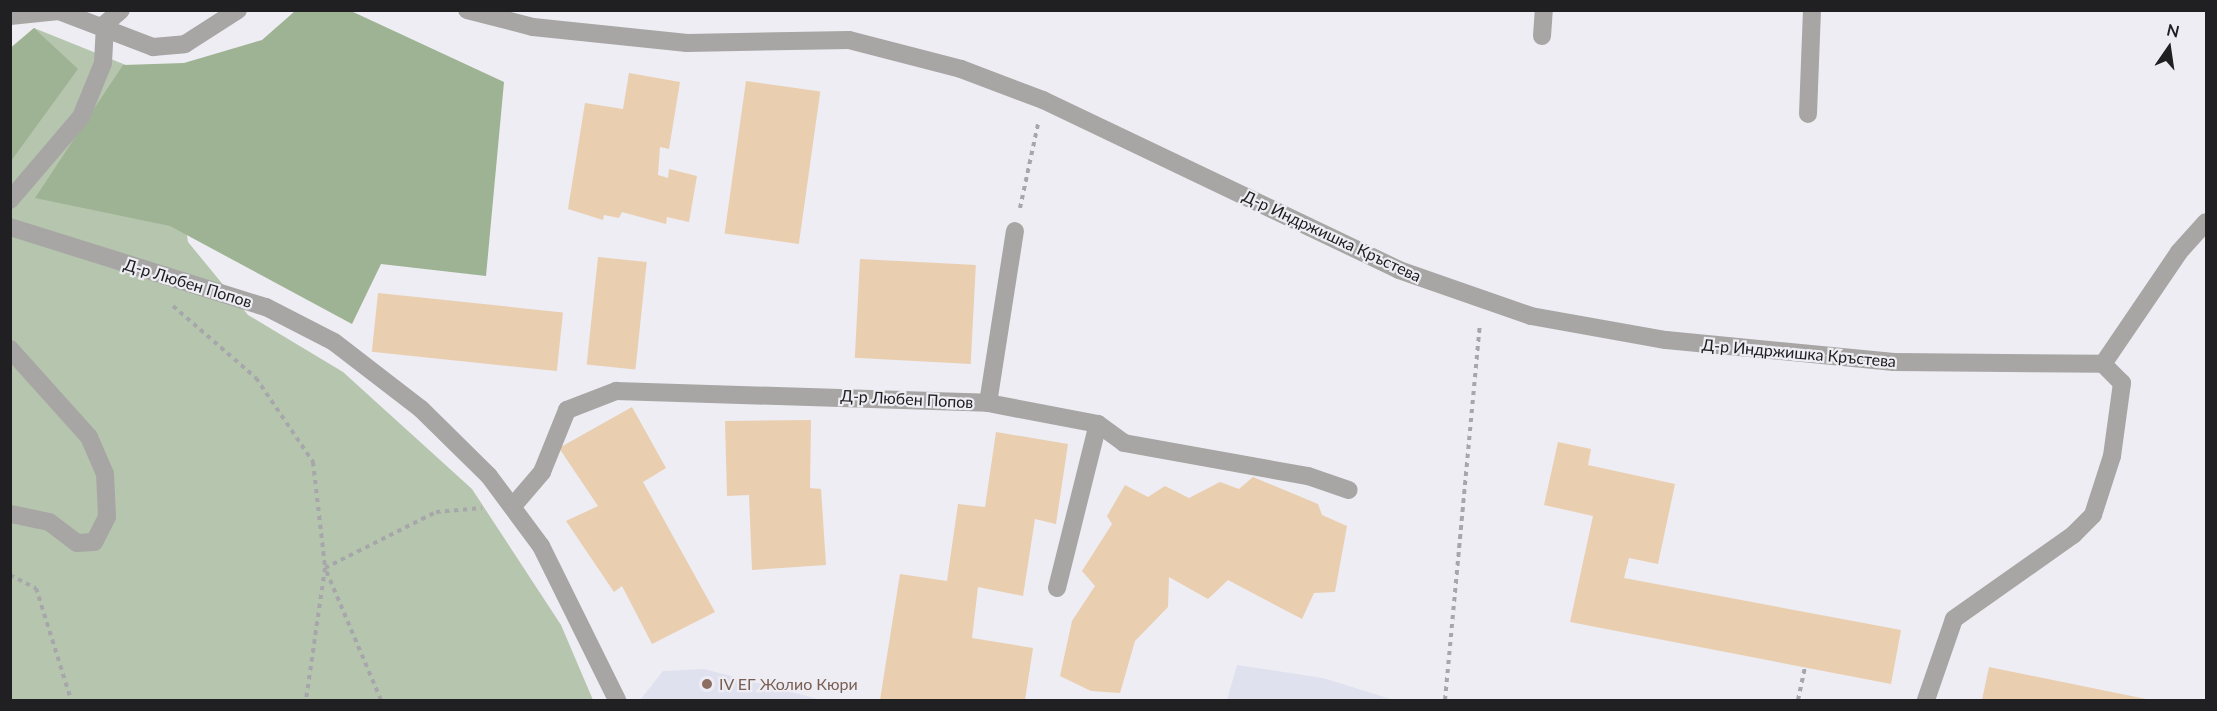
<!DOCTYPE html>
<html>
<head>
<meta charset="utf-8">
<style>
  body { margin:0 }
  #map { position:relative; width:2217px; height:711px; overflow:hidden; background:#ededf3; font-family:Lato,sans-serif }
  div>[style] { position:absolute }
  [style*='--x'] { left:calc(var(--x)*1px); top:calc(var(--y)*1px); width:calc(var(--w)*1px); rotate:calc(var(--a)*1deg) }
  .built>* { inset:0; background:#e0e1ee }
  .green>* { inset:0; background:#b6c5ae }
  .forest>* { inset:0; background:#9eb393 }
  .building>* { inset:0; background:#eaceb0; transform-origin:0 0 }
  .path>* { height:4px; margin-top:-2px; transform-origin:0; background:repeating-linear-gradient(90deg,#a7a7ab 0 4.5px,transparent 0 9px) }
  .minor>* { height:18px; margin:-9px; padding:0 9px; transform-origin:9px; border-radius:9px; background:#a7a6a4 }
  .dots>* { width:16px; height:16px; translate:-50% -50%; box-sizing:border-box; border:3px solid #ededf3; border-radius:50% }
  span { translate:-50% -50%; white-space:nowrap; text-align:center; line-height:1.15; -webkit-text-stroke:4.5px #ededf3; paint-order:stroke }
  .street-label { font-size:16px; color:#202022 }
  .education-label { font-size:16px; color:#785e54 }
  .left { translate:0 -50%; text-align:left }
  .frame { position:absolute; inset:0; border:12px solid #202022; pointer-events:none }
  .north { position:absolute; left:2139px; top:18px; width:60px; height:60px; -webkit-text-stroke:4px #ededf3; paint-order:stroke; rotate:13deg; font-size:16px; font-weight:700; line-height:24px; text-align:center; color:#202022 }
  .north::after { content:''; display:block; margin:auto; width:21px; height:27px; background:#202022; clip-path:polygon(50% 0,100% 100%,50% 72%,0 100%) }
</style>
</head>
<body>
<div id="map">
  <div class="built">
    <div style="clip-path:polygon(1237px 665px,1323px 678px,1394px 700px,1227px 700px)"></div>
    <div style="clip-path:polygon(704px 669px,822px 700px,640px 700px,663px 671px)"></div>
  </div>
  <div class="green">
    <div style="clip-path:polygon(34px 28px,163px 80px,188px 242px,248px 315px,343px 372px,472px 489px,561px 625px,593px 700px,11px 700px,10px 48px)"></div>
  </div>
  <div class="forest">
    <div style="clip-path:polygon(295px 11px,351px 11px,504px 82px,486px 276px,381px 264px,352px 324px,170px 226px,35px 198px,123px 65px,184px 63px,262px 40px)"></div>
    <div style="clip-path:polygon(34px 28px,78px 69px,11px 161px,11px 48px)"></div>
  </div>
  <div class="building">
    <div style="clip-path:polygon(629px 73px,680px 82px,669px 149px,660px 147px,658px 175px,668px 178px,669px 169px,697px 176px,689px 222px,667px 217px,666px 224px,622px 212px,619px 218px,604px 215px,603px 220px,568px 209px,585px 103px,623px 109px)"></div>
    <div style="left:746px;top:81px;width:75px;height:154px;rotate:8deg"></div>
    <div style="left:598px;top:257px;width:49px;height:108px;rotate:6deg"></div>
    <div style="left:860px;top:259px;width:116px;height:99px;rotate:3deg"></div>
    <div style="left:378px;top:293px;width:186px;height:59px;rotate:6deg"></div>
    <div style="clip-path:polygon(632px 407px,666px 468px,643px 482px,715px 612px,652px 644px,622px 586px,614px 592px,566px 521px,598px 506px,559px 448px)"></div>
    <div style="clip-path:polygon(811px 420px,810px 488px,821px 489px,826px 565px,752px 570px,749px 495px,727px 496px,725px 421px)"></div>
    <div style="clip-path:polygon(996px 432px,1068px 444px,1056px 524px,1035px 519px,1023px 596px,978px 587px,972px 638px,1033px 648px,1025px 700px,880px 700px,900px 574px,947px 581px,958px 504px,985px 507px)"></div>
    <div style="clip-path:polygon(1558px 442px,1591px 449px,1588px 465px,1675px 484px,1658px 564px,1629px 558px,1624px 578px,1901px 630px,1891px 684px,1570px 622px,1593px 516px,1544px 505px)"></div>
    <div style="clip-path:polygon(1253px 477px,1318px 504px,1322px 515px,1347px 526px,1335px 592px,1314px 593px,1302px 619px,1228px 580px,1208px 599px,1169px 577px,1168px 607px,1135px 641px,1120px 693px,1091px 691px,1060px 676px,1072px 621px,1095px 586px,1082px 571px,1112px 524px,1107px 516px,1125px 485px,1148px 497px,1165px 486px,1189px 498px,1220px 482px,1239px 489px)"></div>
    <div style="clip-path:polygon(1989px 667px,2146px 699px,2146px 700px,1982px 700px)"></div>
  </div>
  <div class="path">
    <div style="--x:1020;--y:208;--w:86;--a:-77.9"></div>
    <div style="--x:173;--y:306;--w:110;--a:40.9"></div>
    <div style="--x:256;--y:378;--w:102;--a:55.8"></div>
    <div style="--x:313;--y:462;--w:107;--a:83.5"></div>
    <div style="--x:325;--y:568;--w:133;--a:98.2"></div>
    <div style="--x:10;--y:575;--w:29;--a:27"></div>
    <div style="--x:36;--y:588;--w:117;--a:72.6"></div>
    <div style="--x:381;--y:700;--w:143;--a:-113"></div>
    <div style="--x:325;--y:568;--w:124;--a:-26.8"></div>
    <div style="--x:436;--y:512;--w:46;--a:-5"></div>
    <div style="--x:1445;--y:700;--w:377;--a:-84.7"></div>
    <div style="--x:1798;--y:700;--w:34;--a:-78"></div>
  </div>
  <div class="minor">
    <div style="--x:467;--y:10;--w:68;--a:14.4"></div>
    <div style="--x:533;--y:27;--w:155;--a:5.9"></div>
    <div style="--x:687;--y:43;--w:162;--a:-1.1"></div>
    <div style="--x:849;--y:40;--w:116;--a:14.5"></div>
    <div style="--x:961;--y:69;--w:88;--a:20.7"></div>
    <div style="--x:1043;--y:100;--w:395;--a:25.5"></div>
    <div style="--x:1399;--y:270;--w:140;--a:19.2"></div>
    <div style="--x:1531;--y:316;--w:137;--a:10.1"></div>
    <div style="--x:1666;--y:340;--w:229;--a:5.5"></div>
    <div style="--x:1894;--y:362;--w:209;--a:0.5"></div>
    <div style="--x:2103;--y:364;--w:27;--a:45"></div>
    <div style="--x:2122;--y:383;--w:74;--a:97.8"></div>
    <div style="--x:2112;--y:456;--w:62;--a:107.9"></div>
    <div style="--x:2093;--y:515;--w:28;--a:135"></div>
    <div style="--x:2073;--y:535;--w:146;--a:144.8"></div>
    <div style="--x:1954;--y:619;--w:86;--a:109.1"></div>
    <div style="--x:10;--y:16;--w:49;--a:-5.8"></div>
    <div style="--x:59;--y:11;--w:101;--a:21"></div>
    <div style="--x:153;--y:47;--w:32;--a:-5"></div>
    <div style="--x:185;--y:44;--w:63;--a:-32.7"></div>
    <div style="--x:105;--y:24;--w:21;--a:-41"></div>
    <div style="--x:1542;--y:36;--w:26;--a:-86"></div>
    <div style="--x:1808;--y:114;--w:104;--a:-87.8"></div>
    <div style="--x:10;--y:200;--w:109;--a:-49.5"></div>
    <div style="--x:81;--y:117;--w:58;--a:-67.8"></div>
    <div style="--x:103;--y:63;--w:39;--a:-87"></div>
    <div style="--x:10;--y:227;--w:268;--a:17.4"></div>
    <div style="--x:266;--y:307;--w:76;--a:27.2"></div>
    <div style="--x:334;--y:342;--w:110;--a:37.6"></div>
    <div style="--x:421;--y:409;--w:95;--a:44.6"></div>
    <div style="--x:489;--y:476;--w:87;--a:53.4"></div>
    <div style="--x:541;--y:546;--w:172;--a:63.7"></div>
    <div style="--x:10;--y:349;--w:118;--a:48.1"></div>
    <div style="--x:89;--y:437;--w:40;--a:66.6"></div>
    <div style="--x:105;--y:474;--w:43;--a:87.3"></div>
    <div style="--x:107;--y:517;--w:28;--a:117"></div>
    <div style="--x:94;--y:542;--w:17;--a:177"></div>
    <div style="--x:77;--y:543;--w:35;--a:-143"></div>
    <div style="--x:49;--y:522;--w:40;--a:-168"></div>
    <div style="--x:2103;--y:364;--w:135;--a:-55.8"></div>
    <div style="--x:2179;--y:252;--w:40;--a:-48"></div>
    <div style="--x:988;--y:403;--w:174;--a:-81.1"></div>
    <div style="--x:513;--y:506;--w:45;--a:-49.5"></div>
    <div style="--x:542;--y:472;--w:67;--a:-68"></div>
    <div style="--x:567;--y:410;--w:53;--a:-21.2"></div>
    <div style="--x:616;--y:391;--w:372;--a:1.8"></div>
    <div style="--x:988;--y:403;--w:112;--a:10.8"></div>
    <div style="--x:1098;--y:424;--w:32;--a:36"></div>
    <div style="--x:1124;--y:443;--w:187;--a:10.2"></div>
    <div style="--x:1308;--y:476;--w:43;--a:18.9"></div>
    <div style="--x:1057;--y:588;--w:169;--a:-76"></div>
  </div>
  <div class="dots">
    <div style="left:707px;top:684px;background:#8d6e63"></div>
  </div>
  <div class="street-label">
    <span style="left:1332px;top:236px;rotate:25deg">Д-р Индржишка Кръстева</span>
    <span style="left:188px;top:283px;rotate:17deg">Д-р Любен Попов</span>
    <span style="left:1799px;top:353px;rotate:5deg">Д-р Индржишка Кръстева</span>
    <span style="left:907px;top:399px;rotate:3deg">Д-р Любен Попов</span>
  </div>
  <div class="education-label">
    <span class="left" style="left:719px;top:684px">IV ЕГ Жолио Кюри</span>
  </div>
  <div class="frame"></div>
  <div class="north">N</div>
</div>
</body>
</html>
